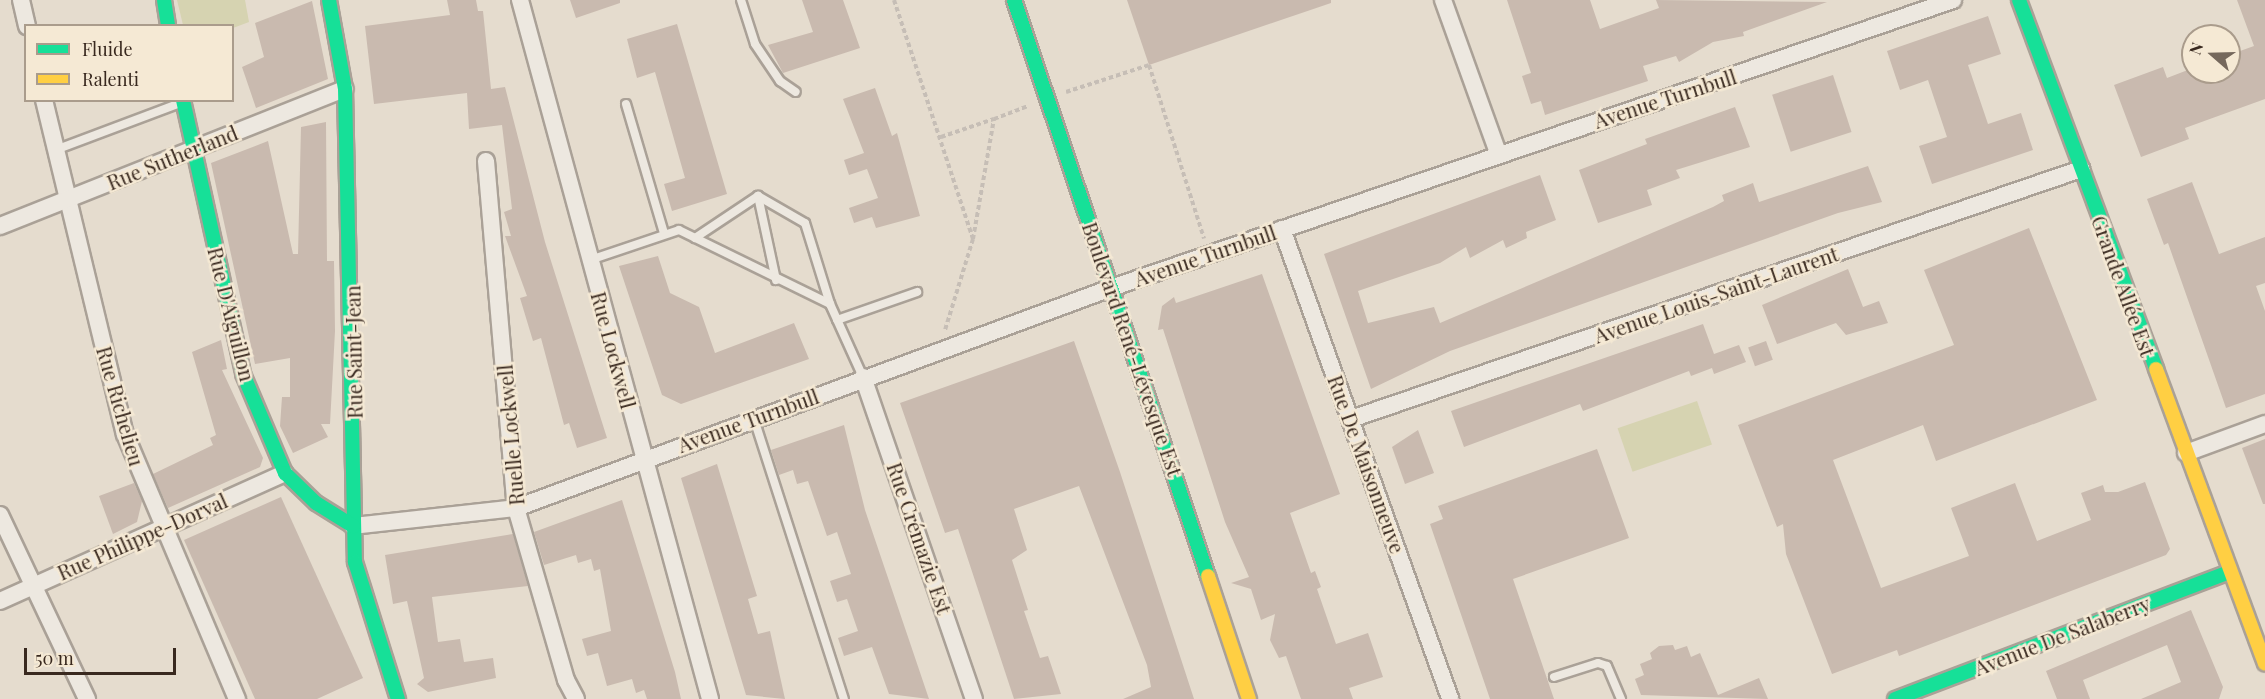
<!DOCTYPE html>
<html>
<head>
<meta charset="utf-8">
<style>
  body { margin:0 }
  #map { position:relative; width:2265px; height:699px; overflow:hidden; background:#e5dcce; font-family:"Playfair Display",serif }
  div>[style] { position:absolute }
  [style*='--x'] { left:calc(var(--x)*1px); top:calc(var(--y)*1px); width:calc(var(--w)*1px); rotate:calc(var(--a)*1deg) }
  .green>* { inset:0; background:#d6d3b1; transform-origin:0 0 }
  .building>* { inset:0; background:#c9baaf; transform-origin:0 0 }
  .path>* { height:4px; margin-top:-2px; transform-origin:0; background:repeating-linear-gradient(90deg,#c6beb6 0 4.5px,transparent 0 7.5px) }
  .roads { filter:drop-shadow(2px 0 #aaa197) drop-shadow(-2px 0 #aaa197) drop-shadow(0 2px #aaa197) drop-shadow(0 -2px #aaa197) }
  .lane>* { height:8px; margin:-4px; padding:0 4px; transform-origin:4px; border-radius:4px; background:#ede8e0 }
  .street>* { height:16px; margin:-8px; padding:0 8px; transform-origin:8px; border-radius:8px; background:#ede8e0 }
  .fast>* { height:14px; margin:-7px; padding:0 7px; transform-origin:7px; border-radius:7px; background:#16e098 }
  .slow>* { height:14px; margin:-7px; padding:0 7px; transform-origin:7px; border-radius:7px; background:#ffcf43 }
  span { translate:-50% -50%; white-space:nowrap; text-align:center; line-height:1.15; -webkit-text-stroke:5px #f5e9d4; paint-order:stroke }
  .street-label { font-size:20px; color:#39291f }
  .legend { position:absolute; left:24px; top:24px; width:210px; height:78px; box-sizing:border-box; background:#f5e9d4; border:2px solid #aa9c8c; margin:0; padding:8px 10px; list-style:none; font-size:18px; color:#39291f }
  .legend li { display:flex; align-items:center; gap:12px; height:30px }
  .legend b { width:30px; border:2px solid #aa9c8c }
  .north { position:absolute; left:2181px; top:24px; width:60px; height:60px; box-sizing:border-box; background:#f5e9d4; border:2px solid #aa9c8c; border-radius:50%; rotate:290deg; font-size:16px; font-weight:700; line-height:24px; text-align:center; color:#39291f }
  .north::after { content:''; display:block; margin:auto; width:21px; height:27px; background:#75685c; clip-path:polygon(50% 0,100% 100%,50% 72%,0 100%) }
  .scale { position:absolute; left:24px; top:648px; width:152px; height:27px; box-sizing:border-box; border:3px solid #39291f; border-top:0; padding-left:8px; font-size:18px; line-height:21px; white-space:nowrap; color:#39291f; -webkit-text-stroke:4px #f5e9d4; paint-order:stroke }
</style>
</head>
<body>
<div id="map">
  <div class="green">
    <div style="clip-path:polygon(177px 0,245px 0,249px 22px,233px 28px,183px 25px)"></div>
    <div style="left:1697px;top:401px;width:46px;height:84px;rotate:71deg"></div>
  </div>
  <div class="building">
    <div style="clip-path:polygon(447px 0,476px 0,478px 11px,483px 11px,491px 89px,505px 87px,545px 242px,607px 438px,577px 448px,569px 423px,564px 425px,541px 338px,533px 341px,520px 298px,527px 296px,505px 236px,511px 236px,504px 212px,512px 209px,502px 125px,469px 129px,467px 93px,374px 104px,365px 26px,450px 15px)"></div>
    <div style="clip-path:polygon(570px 0,620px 0,620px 3px,576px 18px)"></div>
    <div style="clip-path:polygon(802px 0,843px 0,860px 48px,783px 73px,768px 45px,813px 32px)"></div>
    <div style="clip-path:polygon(1127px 0,1331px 0,1331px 3px,1149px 65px)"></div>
    <div style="clip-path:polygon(1507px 0,1590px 0,1600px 29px,1659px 8px,1656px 0,1827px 2px,1743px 32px,1744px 36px,1713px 42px,1679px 62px,1676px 56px,1643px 66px,1648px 81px,1545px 115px,1541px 101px,1531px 104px,1522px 76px,1531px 73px)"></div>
    <div style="clip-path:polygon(2237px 0,2265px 0,2265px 99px,2185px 128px,2189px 139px,2141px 157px,2114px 85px,2163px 67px,2167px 78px,2193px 68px,2229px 72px,2229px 55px,2254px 46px)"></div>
    <div style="clip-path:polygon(312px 1px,328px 79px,256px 108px,242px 67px,264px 57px,255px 23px)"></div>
    <div style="clip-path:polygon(1988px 16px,2001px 54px,1968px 65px,1988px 124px,2021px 113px,2033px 150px,1932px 184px,1919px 146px,1947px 137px,1928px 80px,1900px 90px,1887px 51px)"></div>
    <div style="clip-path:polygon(677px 24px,727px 194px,672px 211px,664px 184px,685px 178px,655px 72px,637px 78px,627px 39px)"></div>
    <div style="left:1833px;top:75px;width:60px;height:64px;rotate:72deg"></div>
    <div style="clip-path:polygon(875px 88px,892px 136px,897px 133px,920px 216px,876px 228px,872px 217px,854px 223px,849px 208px,878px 198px,867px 169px,849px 175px,844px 160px,864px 153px,843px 99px)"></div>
    <div style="clip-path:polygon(1735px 107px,1750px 147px,1676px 170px,1680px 178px,1647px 190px,1652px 205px,1598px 223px,1579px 170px,1647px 144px,1645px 139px)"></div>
    <div style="clip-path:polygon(326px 122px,327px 261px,334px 261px,335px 331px,330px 424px,321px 424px,328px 437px,293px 453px,280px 426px,282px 397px,290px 397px,290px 358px,255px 364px,211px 163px,268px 141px,293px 254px,298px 254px,301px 127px)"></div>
    <div style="clip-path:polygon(1868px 166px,1882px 202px,1838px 213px,1450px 351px,1371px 389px,1324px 254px,1540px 175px,1556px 220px,1526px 232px,1527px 238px,1506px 248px,1503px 240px,1470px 258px,1466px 247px,1440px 263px,1358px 291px,1368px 323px,1434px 307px,1440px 323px,1713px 207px,1724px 201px,1722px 195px,1753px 183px,1759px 202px)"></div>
    <div style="clip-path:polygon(2192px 182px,2219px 254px,2265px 237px,2265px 283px,2256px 286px,2265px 311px,2265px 394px,2226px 408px,2168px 243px,2164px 245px,2147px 199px)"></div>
    <div style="clip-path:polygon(2029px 228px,2097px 400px,1936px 461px,1923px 425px,1833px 460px,1881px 588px,1969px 556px,1951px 508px,2015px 483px,2037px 541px,2091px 520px,2081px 493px,2103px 485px,2105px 492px,2118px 492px,2145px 482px,2170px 549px,2166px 555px,1899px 656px,1897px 650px,1832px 674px,1786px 554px,1783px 524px,1777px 527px,1738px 425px,1954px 345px,1924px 270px)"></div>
    <div style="clip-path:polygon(658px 256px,670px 293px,699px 307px,715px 353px,794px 323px,809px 359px,681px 404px,662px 395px,619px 266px)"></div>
    <div style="clip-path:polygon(1848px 269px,1863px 307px,1879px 301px,1888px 323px,1846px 335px,1836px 323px,1777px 344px,1762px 305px)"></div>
    <div style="clip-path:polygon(1262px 274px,1340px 494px,1290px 513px,1311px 573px,1315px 571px,1321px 587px,1317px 589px,1336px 644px,1368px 633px,1383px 677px,1349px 688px,1353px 699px,1301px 699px,1286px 656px,1279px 658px,1270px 640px,1275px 614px,1261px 620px,1251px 589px,1231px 583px,1249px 577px,1225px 522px,1163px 329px,1158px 330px,1162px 306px,1174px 297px,1176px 303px)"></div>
    <div style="clip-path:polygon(1703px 324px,1714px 354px,1739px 345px,1746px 362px,1714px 374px,1712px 368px,1691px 376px,1689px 371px,1583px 411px,1580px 404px,1464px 447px,1451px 411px)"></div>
    <div style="clip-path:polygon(221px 340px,227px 369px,222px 370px,263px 458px,260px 467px,168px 508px,153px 474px,213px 445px,210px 438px,216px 435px,192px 352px)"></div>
    <div style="clip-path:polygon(1074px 341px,1120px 472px,1194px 699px,1123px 699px,1151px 687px,1147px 665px,1079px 486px,1014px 509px,1027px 550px,1012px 560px,1028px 610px,1024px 611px,1040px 658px,1048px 656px,1061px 694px,1014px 699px,958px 529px,945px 533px,900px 403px)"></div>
    <div style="left:1766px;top:341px;width:20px;height:19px;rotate:70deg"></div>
    <div style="clip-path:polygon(844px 425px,865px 510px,929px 699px,889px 694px,872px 647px,844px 656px,838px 638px,858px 631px,847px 599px,837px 602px,830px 581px,851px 574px,837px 532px,827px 536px,808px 481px,797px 484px,793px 470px,779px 475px,771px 450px)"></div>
    <div style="clip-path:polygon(1418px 430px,1434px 473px,1405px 484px,1392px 447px)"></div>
    <div style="clip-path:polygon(2265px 439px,2265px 504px,2263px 504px,2242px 448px)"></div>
    <div style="clip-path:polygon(1597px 449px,1629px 538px,1513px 579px,1554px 699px,1490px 699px,1430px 524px,1443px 519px,1438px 506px)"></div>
    <div style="clip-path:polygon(717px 464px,757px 596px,748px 599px,758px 634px,770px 631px,785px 699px,746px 695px,681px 478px)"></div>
    <div style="clip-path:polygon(134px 483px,142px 501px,137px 522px,113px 534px,99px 496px)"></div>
    <div style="clip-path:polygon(281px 497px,363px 678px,317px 699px,255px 699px,184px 540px)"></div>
    <div style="clip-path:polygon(622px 500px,675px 672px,681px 699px,647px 699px,644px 690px,636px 693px,632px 679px,607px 686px,598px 653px,587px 656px,582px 639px,611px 631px,600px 569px,594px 571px,591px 559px,578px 563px,576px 555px,544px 565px,534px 532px)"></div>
    <div style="clip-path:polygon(513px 534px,528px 586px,432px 597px,438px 642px,460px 639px,464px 662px,493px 658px,496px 678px,428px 692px,417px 684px,424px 678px,407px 601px,393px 604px,385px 555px)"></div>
    <div style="clip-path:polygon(2191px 610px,2223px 687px,2219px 699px,2141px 699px,2181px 682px,2167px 645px,2083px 680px,2090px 699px,2057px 699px,2046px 671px)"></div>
    <div style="clip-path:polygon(1673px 645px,1675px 650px,1687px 646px,1691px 657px,1700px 653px,1718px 695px,1759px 678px,1768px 699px,1641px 695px,1635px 679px,1644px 675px,1640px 664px,1652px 659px,1650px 653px,1659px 646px)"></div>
  </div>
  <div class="path">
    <div style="--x:894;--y:0;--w:252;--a:71.7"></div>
    <div style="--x:973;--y:239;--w:95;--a:107.1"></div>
    <div style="--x:1066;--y:92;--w:87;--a:-18"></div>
    <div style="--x:1149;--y:65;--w:182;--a:72.4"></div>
    <div style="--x:941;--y:137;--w:56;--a:-18.8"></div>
    <div style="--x:973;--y:239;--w:122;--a:-80.1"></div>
    <div style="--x:994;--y:119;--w:36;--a:-21"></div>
  </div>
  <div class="roads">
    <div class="lane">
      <div style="--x:741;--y:0;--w:46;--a:72.3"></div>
      <div style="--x:755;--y:44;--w:45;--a:56"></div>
      <div style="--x:780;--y:81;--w:19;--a:35"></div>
      <div style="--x:626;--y:104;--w:134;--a:73.6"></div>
      <div style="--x:55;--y:150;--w:137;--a:-20.6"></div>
      <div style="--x:758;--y:196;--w:86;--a:77.9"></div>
      <div style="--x:695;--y:238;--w:76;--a:-33.7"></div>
      <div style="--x:758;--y:196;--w:54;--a:29.9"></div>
      <div style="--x:805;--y:223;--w:85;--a:72.8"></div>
      <div style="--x:590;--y:260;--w:94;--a:-18.6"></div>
      <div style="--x:679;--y:230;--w:168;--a:26.1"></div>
      <div style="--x:830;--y:304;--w:80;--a:65.7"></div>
      <div style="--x:837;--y:320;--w:85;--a:-19.3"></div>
      <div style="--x:754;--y:419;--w:294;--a:72.2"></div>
      <div style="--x:1554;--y:677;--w:46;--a:-17.7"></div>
      <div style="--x:1598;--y:663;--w:9;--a:18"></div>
      <div style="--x:1607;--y:666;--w:36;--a:67"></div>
    </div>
    <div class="street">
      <div style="--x:21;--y:0;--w:27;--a:77"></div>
      <div style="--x:520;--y:0;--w:724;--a:74.79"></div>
      <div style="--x:1443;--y:0;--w:163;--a:70.2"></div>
      <div style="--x:44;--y:100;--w:344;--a:76.4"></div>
      <div style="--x:125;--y:434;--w:288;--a:67.1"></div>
      <div style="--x:486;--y:161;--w:348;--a:85.1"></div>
      <div style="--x:516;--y:508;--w:179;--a:73.8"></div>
      <div style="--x:566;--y:680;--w:21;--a:62"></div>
      <div style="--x:0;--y:226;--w:371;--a:-21.7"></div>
      <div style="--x:1282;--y:229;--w:499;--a:70.3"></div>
      <div style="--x:863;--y:377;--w:341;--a:71"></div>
      <div style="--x:1351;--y:419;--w:772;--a:-18.9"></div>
      <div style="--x:2186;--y:453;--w:84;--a:-20.2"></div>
      <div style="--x:0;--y:515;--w:204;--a:64.7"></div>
      <div style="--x:353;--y:526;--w:164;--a:-6.3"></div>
      <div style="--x:516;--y:508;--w:634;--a:-20.29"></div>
      <div style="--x:1111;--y:288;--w:890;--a:-18.88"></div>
      <div style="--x:0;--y:601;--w:312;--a:-24.2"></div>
    </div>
    <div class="fast">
      <div style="--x:164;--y:0;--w:26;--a:81"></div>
      <div style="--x:329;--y:0;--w:90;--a:79.8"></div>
      <div style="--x:345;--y:89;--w:473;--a:88.8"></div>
      <div style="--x:355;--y:562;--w:144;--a:72.6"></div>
      <div style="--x:1014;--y:0;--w:608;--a:71.39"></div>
      <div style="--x:2019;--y:0;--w:394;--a:69.6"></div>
      <div style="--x:183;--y:100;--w:280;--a:77.6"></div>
      <div style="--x:243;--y:374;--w:108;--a:67"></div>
      <div style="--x:285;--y:473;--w:43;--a:44.1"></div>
      <div style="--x:316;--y:503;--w:44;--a:31.9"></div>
      <div style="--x:1895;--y:699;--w:358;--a:-20.8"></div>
    </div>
    <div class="slow">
      <div style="--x:2156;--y:369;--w:314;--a:69.7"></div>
      <div style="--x:1208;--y:576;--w:130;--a:71.6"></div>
    </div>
  </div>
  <div class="street-label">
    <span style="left:1665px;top:98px;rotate:-18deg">Avenue Turnbull</span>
    <span style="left:172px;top:157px;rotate:-22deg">Rue Sutherland</span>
    <span style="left:1205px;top:255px;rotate:-19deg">Avenue Turnbull</span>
    <span style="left:2124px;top:286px;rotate:70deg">Grande Allée Est</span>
    <span style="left:1716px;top:294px;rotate:-19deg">Avenue Louis-Saint-Laurent</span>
    <span style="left:232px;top:314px;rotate:76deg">Rue D'Aiguillon</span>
    <span style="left:1133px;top:349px;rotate:71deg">Boulevard René-Lévesque Est</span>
    <span style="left:614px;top:350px;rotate:75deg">Rue Lockwell</span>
    <span style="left:353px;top:352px;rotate:-91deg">Rue Saint-Jean</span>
    <span style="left:121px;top:406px;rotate:74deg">Rue Richelieu</span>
    <span style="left:748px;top:420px;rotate:-20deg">Avenue Turnbull</span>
    <span style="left:510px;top:435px;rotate:-95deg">Ruelle Lockwell</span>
    <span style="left:1367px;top:464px;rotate:70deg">Rue De Maisonneuve</span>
    <span style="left:142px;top:536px;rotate:-24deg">Rue Philippe-Dorval</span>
    <span style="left:920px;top:538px;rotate:71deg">Rue Crémazie Est</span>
    <span style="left:2062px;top:635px;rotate:-21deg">Avenue De Salaberry</span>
  </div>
  <ul class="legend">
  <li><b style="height:8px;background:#16e098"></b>Fluide</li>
  <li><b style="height:8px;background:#ffcf43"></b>Ralenti</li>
  </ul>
  <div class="north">N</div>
  <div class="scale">50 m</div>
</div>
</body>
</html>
